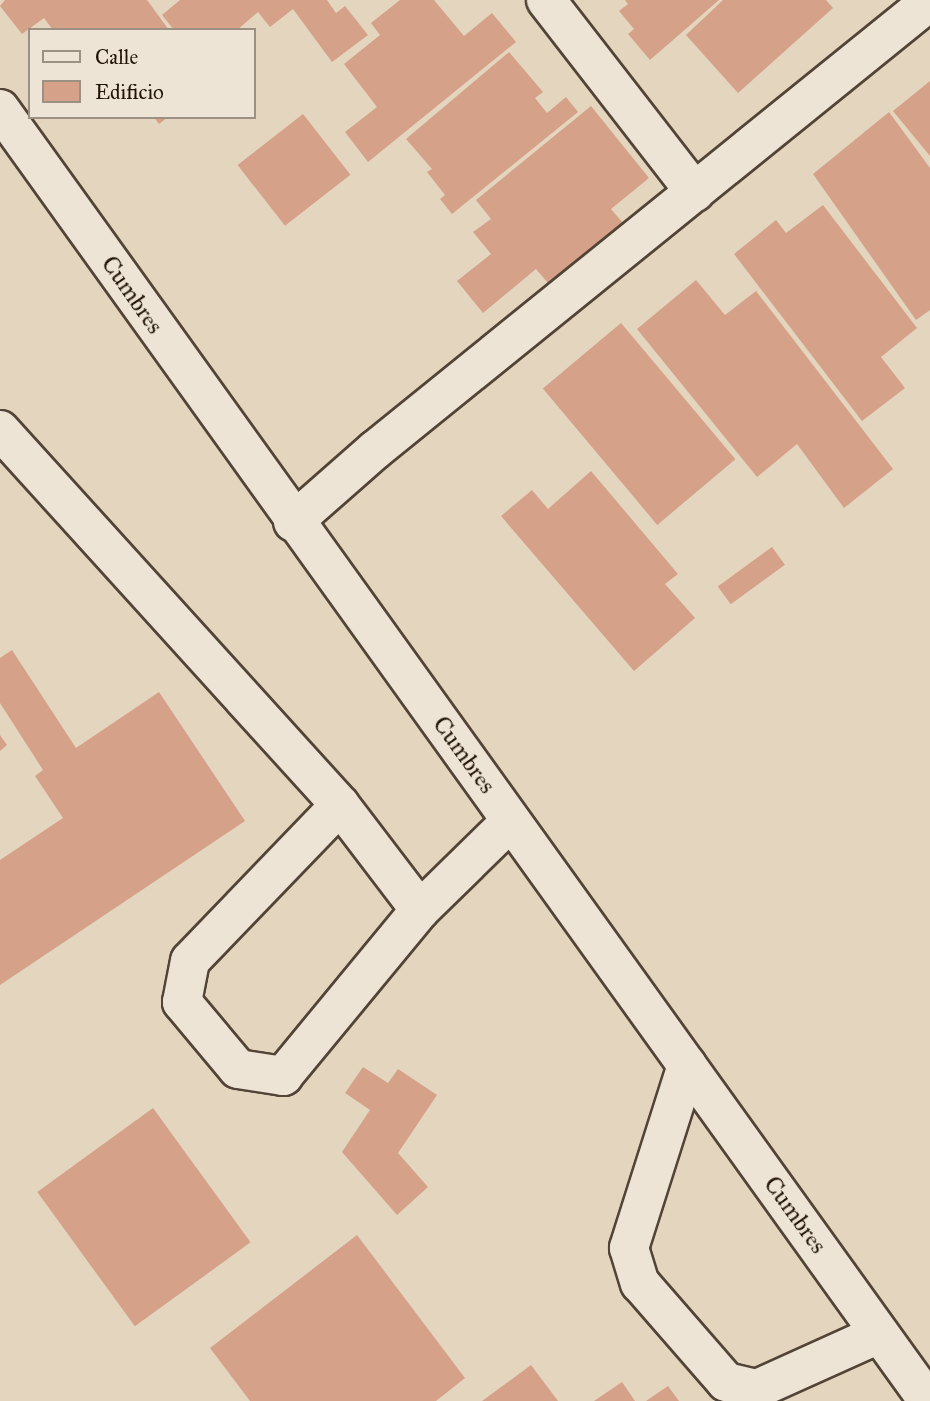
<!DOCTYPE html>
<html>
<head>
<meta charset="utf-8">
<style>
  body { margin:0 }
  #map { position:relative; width:930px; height:1401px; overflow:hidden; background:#e4d5be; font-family:"IM FELL Great Primer",serif }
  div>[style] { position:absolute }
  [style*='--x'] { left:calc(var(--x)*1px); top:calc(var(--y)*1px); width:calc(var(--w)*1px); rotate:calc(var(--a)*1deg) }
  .building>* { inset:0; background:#d5a188; transform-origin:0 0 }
  .roads { filter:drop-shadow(2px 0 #524436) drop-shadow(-2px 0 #524436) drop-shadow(0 2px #524436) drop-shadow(0 -2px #524436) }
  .minor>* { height:38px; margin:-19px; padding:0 19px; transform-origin:19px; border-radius:19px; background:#ede4d5 }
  span { translate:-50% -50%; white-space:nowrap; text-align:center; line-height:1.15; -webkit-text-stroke:6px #ede4d5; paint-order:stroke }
  .street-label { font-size:24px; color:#221308 }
  .legend { position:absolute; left:28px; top:28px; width:228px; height:91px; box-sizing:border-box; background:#ede4d5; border:2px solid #9c9083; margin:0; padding:9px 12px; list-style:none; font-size:21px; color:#221308 }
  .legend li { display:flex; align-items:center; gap:14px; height:35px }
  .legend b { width:35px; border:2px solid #9c9083 }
</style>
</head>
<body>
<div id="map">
  <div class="building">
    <div style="clip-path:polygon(5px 0,147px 0,169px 30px,53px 30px,44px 18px,22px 34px,0 6px)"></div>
    <div style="clip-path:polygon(180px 0,327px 0,336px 13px,345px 6px,368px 35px,332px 62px,293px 9px,270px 27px,258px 12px,237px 30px,174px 30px,162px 15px)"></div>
    <div style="clip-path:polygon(400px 0,434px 0,464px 36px,492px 13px,516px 42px,368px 162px,345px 132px,377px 107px,344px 64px,380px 35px,371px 23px)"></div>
    <div style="clip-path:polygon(625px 0,719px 0,650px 60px,628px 34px,634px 29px,619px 11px,628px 4px)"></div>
    <div style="clip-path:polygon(723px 0,826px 0,833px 8px,738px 93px,686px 35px)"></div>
    <div style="clip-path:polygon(509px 52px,543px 92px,535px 98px,547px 113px,566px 97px,578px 112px,452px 214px,440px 199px,445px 195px,427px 172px,432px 169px,406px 139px)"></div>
    <div style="clip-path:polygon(930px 81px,930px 156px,893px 111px)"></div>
    <div style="clip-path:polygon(591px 106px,649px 178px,611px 209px,623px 223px,548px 283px,536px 269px,483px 313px,457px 281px,491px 254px,473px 232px,491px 219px,476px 200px)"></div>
    <div style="clip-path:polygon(889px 112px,930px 168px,930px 310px,916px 320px,813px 174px)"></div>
    <div style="left:303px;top:114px;width:77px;height:83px;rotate:52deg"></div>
    <div style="clip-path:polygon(154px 117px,168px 117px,159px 124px)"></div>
    <div style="clip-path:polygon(823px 205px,917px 328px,881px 357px,905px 388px,862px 421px,734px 254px,776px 220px,786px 233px)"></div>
    <div style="clip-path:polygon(696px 280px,725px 315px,756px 291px,893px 469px,844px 508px,797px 444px,757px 477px,637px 329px)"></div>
    <div style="left:621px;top:323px;width:178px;height:102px;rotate:50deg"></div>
    <div style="clip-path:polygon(591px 471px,678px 574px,665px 584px,695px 618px,634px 671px,501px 516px,532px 490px,548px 509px)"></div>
    <div style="left:772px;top:547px;width:22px;height:67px;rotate:54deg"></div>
    <div style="clip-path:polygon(12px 650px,76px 748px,159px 692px,245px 821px,0 985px,0 860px,63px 818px,35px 776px,43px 770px,0 703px,0 658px)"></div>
    <div style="clip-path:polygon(0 735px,7px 745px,0 751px)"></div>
    <div style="clip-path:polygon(363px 1067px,388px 1083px,398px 1069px,437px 1095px,398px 1153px,428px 1187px,397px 1215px,342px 1152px,370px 1110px,345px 1093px)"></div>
    <div style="left:153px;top:1108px;width:166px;height:143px;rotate:54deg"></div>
    <div style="clip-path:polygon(357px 1235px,465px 1378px,436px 1401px,250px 1401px,210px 1348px)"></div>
    <div style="clip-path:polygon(531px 1365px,558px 1401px,482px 1401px)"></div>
    <div style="clip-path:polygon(622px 1382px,635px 1401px,594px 1401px)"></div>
    <div style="clip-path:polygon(668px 1386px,679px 1401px,646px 1401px)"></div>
  </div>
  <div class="roads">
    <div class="minor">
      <div style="--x:546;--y:0;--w:243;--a:52.2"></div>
      <div style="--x:0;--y:109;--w:1591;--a:54.31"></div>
      <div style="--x:0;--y:430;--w:506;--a:47.8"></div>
      <div style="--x:340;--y:805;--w:132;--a:52.7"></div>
      <div style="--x:420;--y:910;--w:127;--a:-44.4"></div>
      <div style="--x:293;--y:522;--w:109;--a:-41.3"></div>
      <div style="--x:375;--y:450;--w:714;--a:-38.97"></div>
      <div style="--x:340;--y:805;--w:216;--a:133.9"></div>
      <div style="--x:190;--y:961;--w:42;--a:101"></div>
      <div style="--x:182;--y:1002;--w:87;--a:50.1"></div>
      <div style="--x:238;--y:1069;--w:46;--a:8.8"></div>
      <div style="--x:283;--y:1076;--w:215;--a:-50.5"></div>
      <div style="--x:687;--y:1065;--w:192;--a:107.6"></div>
      <div style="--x:629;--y:1248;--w:37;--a:73"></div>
      <div style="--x:640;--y:1283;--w:131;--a:49"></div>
      <div style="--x:726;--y:1382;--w:32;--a:13"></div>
      <div style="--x:757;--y:1389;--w:134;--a:-24.3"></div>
    </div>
  </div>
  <div class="street-label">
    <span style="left:132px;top:295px;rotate:55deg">Cumbres</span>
    <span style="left:464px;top:755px;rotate:54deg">Cumbres</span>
    <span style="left:795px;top:1215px;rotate:54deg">Cumbres</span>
  </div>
  <ul class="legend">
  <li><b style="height:9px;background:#ede4d5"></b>Calle</li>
  <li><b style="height:19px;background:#d5a188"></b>Edificio</li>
  </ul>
</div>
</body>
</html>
